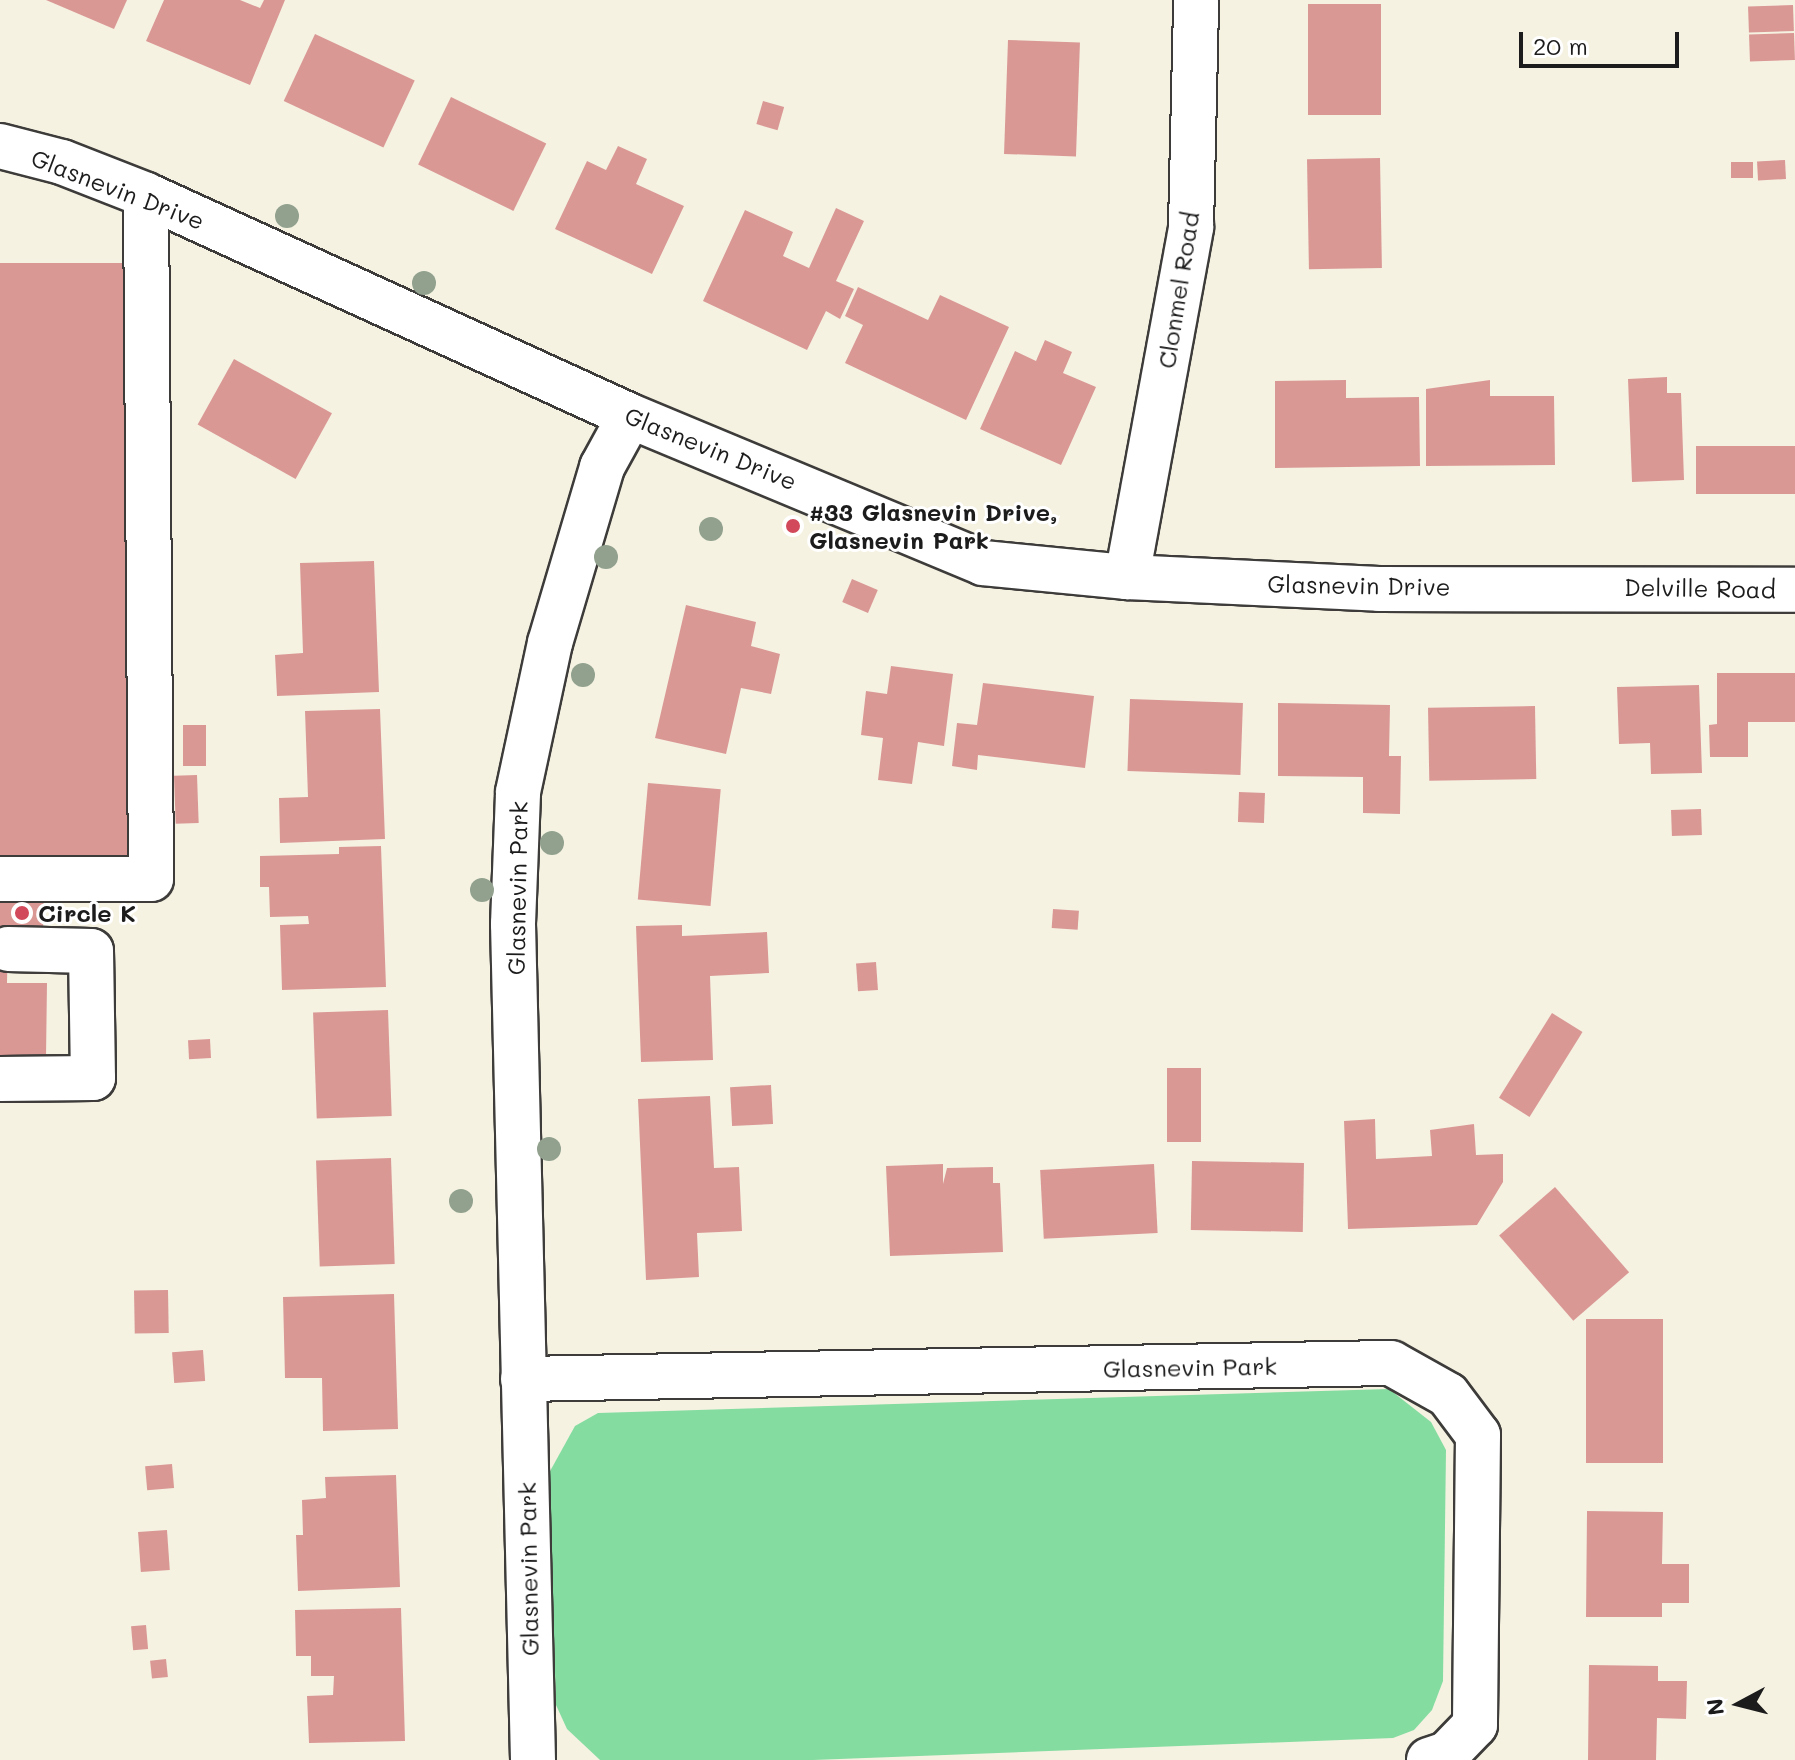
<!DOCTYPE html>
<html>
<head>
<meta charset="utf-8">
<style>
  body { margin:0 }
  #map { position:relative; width:1795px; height:1760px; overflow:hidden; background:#f5f2e2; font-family:Mali,sans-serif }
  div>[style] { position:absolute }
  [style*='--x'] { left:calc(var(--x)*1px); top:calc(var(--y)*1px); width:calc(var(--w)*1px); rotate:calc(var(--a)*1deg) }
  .green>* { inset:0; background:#84dca0 }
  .building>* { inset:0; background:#da9895; transform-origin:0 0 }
  .roads { filter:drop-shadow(2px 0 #3d3c3a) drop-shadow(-2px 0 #3d3c3a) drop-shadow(0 2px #3d3c3a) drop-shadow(0 -2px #3d3c3a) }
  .minor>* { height:44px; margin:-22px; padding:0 22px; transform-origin:22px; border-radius:22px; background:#fff }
  .trees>* { width:24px; height:24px; margin:-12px; border-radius:50%; background:#91a18e }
  .dots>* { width:22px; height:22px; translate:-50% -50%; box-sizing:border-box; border:4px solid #fff; border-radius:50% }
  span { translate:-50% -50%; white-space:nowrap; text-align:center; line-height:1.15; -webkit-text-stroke:6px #fff; paint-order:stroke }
  .street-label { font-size:24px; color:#1c1c1c }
  .poi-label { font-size:24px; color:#1c1c1c; font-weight:700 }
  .left { translate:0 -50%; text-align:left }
  .north { position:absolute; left:1699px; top:1664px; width:80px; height:80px; -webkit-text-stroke:6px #fff; paint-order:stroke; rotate:263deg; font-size:22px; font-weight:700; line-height:32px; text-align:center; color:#1c1c1c }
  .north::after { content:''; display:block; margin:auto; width:28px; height:36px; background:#1c1c1c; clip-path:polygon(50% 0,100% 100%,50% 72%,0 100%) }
  .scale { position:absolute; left:1519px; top:32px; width:160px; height:36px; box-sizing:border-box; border:4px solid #1c1c1c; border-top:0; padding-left:10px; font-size:24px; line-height:28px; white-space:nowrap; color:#1c1c1c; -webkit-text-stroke:6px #fff; paint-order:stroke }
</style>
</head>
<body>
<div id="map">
  <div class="green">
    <div style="clip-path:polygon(1389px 1389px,1431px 1422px,1446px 1450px,1443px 1681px,1432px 1710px,1414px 1730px,1393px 1738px,813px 1760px,600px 1760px,567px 1729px,556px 1705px,549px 1473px,575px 1426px,598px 1413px)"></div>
  </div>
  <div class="building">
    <div style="clip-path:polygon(46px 0,127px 0,114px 29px)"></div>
    <div style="clip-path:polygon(164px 0,240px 0,260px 8px,264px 0,285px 0,250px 85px,146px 41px)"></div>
    <div style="left:1308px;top:4px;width:73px;height:111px"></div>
    <div style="left:1793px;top:5px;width:26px;height:45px;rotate:88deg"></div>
    <div style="left:1794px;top:33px;width:27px;height:45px;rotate:88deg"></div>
    <div style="left:315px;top:34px;width:110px;height:74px;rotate:25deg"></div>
    <div style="left:1008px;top:40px;width:72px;height:114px;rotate:2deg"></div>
    <div style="left:451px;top:97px;width:106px;height:75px;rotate:26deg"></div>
    <div style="left:763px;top:101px;width:22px;height:24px;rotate:16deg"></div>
    <div style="clip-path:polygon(618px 146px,647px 159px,636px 184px,684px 206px,652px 274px,555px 229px,587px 161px,606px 170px)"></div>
    <div style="left:1380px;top:158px;width:110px;height:73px;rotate:89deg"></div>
    <div style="left:1785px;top:160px;width:19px;height:28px;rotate:87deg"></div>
    <div style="left:1753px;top:162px;width:16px;height:22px;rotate:90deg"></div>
    <div style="clip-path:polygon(836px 208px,864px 221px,836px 281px,854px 289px,840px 319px,826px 311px,807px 350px,703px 301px,745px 210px,793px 232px,783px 256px,809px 268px)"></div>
    <div style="left:0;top:263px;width:137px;height:592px"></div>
    <div style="clip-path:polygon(858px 287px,928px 320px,940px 295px,1009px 327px,966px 420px,845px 363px,863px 325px,845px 316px)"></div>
    <div style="clip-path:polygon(1045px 340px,1072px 352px,1063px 373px,1096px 387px,1061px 465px,980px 429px,1015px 351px,1036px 361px)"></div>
    <div style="left:234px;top:359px;width:112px;height:75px;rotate:29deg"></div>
    <div style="clip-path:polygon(1667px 377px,1667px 393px,1681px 393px,1684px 480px,1632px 482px,1628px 379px)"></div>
    <div style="clip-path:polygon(1346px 380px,1346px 398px,1419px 397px,1420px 466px,1275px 468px,1275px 381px)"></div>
    <div style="clip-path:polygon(1490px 380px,1490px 396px,1554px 396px,1555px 465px,1426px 466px,1426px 389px)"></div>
    <div style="left:1696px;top:446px;width:99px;height:48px"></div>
    <div style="clip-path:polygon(374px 561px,379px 692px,277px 696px,275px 655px,303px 653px,300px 563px)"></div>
    <div style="left:852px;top:579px;width:28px;height:25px;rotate:23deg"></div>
    <div style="clip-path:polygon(686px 605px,756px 622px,751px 646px,780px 654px,771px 694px,741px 688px,726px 754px,655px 738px)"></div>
    <div style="clip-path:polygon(891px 666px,953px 674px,944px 746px,918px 742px,912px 784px,878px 780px,883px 738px,861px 735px,866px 691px,887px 694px)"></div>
    <div style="clip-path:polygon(1717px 673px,1795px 673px,1795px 722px,1748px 722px,1748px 757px,1710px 757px,1709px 725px,1717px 724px)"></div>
    <div style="clip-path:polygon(983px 683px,1094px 696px,1085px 768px,978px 755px,977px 770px,952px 766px,957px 723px,977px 725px)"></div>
    <div style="clip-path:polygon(1699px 685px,1702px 773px,1651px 774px,1650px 743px,1619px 744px,1617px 687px)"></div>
    <div style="left:1130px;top:699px;width:113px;height:72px;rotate:2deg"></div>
    <div style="clip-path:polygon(1278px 703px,1390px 705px,1389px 756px,1401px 756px,1400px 814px,1363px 813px,1363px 777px,1278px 776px)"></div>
    <div style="left:1535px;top:706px;width:73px;height:107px;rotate:89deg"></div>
    <div style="clip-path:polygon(380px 709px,385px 839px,280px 843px,279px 798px,308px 797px,305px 711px)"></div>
    <div style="left:183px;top:725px;width:23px;height:41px"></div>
    <div style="left:197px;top:775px;width:48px;height:23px;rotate:88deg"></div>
    <div style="left:648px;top:783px;width:73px;height:117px;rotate:5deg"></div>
    <div style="left:1239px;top:792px;width:26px;height:30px;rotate:2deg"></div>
    <div style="left:1701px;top:809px;width:26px;height:30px;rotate:88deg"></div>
    <div style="clip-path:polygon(381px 846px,386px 987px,282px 990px,280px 925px,309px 924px,308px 916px,270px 917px,269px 887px,260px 887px,260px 856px,339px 854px,339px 847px)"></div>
    <div style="clip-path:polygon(0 891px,44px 892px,43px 934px,8px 933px,7px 983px,47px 983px,46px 1058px,0 1058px)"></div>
    <div style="left:1053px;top:909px;width:26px;height:19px;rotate:4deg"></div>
    <div style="clip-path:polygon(682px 925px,682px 936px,767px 932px,769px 973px,710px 976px,713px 1060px,641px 1062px,636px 926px)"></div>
    <div style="left:876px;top:962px;width:28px;height:20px;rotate:86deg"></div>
    <div style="left:388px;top:1010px;width:106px;height:75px;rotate:88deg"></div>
    <div style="left:1552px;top:1013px;width:36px;height:100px;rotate:32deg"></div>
    <div style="left:210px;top:1039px;width:19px;height:22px;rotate:87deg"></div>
    <div style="left:1167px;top:1068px;width:34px;height:74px"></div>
    <div style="left:771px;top:1085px;width:39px;height:41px;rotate:87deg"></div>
    <div style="clip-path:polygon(710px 1096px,714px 1168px,739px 1167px,742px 1231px,697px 1233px,699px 1277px,646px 1280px,638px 1099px)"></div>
    <div style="clip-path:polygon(1375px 1119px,1376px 1159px,1432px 1156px,1430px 1130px,1474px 1124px,1476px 1155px,1503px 1154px,1503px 1182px,1477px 1225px,1348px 1229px,1344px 1121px)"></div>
    <div style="left:391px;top:1158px;width:106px;height:75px;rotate:88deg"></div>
    <div style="left:1192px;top:1161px;width:112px;height:69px;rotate:1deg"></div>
    <div style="clip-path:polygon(943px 1164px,943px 1184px,947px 1168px,993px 1167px,993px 1183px,1000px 1183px,1003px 1252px,890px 1256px,886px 1166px)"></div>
    <div style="left:1154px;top:1164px;width:69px;height:114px;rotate:87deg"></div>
    <div style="left:1555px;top:1187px;width:113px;height:74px;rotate:49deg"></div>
    <div style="left:168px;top:1290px;width:43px;height:34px;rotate:89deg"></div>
    <div style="clip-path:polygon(394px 1294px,398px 1429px,323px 1431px,322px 1378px,285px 1378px,283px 1297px)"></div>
    <div style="left:1663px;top:1319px;width:144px;height:77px;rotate:90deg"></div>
    <div style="left:203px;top:1350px;width:31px;height:31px;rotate:86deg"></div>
    <div style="left:172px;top:1464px;width:24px;height:27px;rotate:85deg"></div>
    <div style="clip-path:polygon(396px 1475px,400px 1587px,298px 1591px,296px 1535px,303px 1535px,302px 1500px,326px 1498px,325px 1477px)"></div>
    <div style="clip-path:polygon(1587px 1511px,1663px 1512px,1662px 1564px,1689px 1564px,1689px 1603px,1662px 1603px,1662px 1617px,1586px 1617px)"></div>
    <div style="left:167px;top:1530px;width:40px;height:29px;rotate:86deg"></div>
    <div style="clip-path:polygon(401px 1608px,405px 1741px,309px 1743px,307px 1696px,333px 1695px,334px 1676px,311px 1676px,311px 1656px,296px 1656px,295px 1610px)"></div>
    <div style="left:146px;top:1625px;width:24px;height:15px;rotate:85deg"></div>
    <div style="left:166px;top:1659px;width:18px;height:16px;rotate:84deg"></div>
    <div style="clip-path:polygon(1589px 1665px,1658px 1666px,1658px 1681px,1687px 1681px,1686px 1719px,1657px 1718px,1656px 1760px,1588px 1760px)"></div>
  </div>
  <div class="roads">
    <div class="minor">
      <div style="--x:0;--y:146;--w:64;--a:14.5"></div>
      <div style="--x:62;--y:162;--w:90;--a:21.4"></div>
      <div style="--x:146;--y:195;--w:532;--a:24.54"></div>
      <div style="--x:630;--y:416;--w:382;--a:22.6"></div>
      <div style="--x:983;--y:563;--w:145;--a:5.6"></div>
      <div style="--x:1127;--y:577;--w:252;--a:2.7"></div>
      <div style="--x:1379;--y:589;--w:416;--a:0.1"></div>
      <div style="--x:1127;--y:577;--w:356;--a:-79.6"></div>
      <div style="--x:1191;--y:227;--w:227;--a:-88.7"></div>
      <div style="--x:0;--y:879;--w:151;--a:0"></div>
      <div style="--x:151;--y:879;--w:684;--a:-90.42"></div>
      <div style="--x:0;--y:1079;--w:93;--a:-0.6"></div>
      <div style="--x:93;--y:1078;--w:127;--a:-90.9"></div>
      <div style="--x:91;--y:951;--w:83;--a:-178.6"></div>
      <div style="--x:523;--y:1379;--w:868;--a:-1.06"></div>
      <div style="--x:1391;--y:1363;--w:65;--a:29.3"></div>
      <div style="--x:1448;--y:1395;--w:50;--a:53.1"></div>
      <div style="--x:1478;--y:1435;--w:290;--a:90.6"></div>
      <div style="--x:1475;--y:1725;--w:40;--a:134"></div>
      <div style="--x:1447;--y:1754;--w:19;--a:162"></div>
      <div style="--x:533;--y:1760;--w:836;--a:-91.37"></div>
      <div style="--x:513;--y:924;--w:132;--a:-87.8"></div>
      <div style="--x:518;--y:792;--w:152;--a:-77.9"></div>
      <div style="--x:550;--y:643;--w:184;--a:-73.5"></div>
      <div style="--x:602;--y:467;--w:58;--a:-61.2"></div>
    </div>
  </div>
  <div class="trees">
    <div style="left:287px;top:216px"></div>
    <div style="left:424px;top:283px"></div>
    <div style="left:711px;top:529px"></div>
    <div style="left:606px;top:557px"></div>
    <div style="left:583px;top:675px"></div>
    <div style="left:552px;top:843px"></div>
    <div style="left:482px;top:890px"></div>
    <div style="left:549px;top:1149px"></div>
    <div style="left:461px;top:1201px"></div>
  </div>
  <div class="dots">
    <div style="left:793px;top:526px;background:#d1495b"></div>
    <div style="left:22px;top:913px;background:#d1495b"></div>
  </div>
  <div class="street-label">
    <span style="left:118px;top:189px;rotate:21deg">Glasnevin Drive</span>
    <span style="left:1178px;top:290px;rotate:-81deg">Clonmel Road</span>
    <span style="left:711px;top:448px;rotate:22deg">Glasnevin Drive</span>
    <span style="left:1359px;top:585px;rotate:1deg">Glasnevin Drive</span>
    <span style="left:1700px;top:588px;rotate:1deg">Delville Road</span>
    <span style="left:517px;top:888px;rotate:-89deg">Glasnevin Park</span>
    <span style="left:1190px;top:1367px;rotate:-1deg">Glasnevin Park</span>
    <span style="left:528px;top:1569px;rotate:-91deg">Glasnevin Park</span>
  </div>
  <div class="poi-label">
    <span class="left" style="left:809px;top:526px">#33 Glasnevin Drive,<br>Glasnevin Park</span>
    <span class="left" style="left:38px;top:913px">Circle K</span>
  </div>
  <div class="north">N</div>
  <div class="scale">20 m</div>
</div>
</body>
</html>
